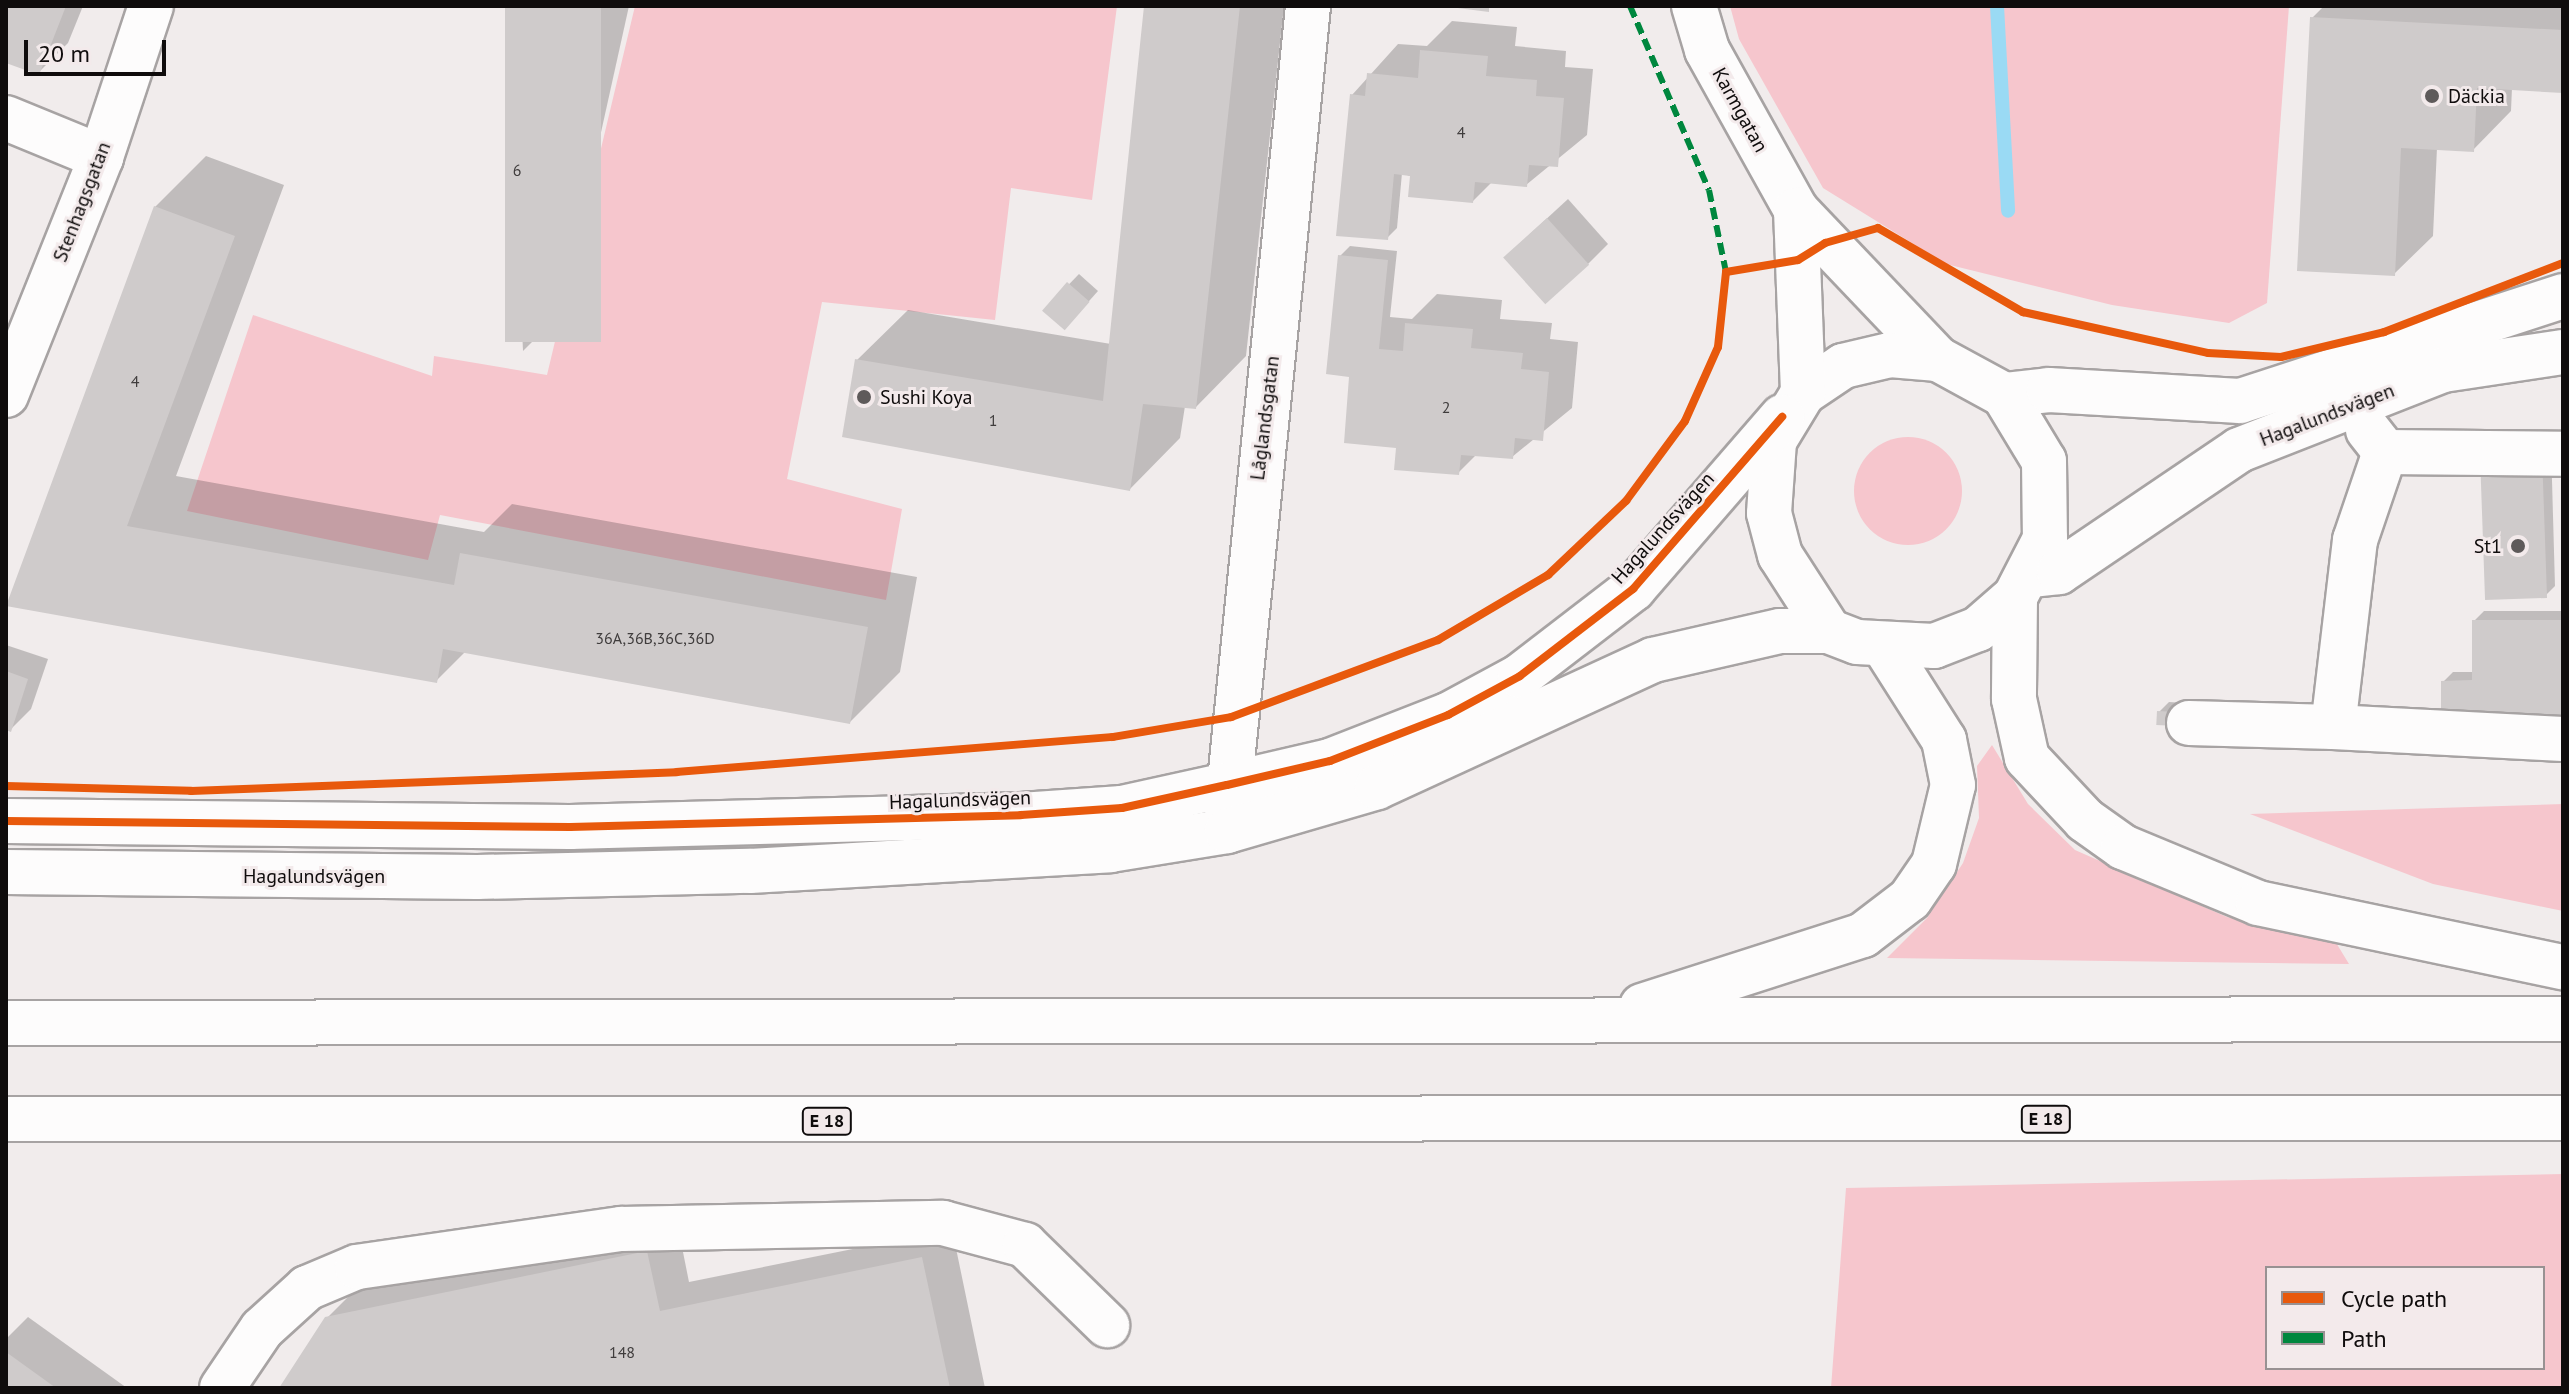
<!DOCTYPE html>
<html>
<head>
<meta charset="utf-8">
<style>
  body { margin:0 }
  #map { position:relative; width:2569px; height:1394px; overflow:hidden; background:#f1ecec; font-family:"PT Sans",sans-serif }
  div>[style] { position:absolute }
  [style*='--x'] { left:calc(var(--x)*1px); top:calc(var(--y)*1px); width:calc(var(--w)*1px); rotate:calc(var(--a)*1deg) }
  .green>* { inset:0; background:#f6c6cd }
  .round { border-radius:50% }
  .shadow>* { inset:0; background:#0003 }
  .stream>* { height:14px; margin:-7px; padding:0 7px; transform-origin:7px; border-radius:7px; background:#9adaf4 }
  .building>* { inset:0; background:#cfcbcb; transform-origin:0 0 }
  .roads { filter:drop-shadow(2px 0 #a7a3a3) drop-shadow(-2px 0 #a7a3a3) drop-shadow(0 2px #a7a3a3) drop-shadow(0 -2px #a7a3a3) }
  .minor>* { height:44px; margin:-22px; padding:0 22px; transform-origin:22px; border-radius:22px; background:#fdfcfc }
  .highway>* { height:44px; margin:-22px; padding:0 22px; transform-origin:22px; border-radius:22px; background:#fdfcfc }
  .quiet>* { height:6px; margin-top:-3px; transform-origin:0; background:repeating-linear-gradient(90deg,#00873e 0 12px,transparent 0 18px) }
  .cycleway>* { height:8px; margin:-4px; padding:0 4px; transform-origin:4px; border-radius:4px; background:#e8590c }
  .dots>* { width:22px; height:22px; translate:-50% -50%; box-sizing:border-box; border:4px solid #f3eaeb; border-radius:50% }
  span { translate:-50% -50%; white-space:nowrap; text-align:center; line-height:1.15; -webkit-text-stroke:6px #f3eaeb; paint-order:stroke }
  .number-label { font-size:16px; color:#3f3c3c }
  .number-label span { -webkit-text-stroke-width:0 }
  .shield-label span { padding:2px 6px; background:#f3eaeb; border:2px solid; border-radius:6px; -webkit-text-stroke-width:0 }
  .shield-label { font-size:18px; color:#0f0c0c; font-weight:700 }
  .poi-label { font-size:20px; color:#0f0c0c }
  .left { translate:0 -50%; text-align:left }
  .right { translate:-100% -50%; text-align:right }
  .street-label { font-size:20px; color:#0f0c0c }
  .frame { position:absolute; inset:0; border:8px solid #0f0c0c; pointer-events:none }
  .legend { position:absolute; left:2265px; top:1266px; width:280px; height:104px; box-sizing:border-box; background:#f3eaeb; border:2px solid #989192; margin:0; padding:10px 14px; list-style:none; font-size:24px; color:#0f0c0c }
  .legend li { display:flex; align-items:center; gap:16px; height:40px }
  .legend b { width:40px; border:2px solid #989192 }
  .scale { position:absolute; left:24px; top:40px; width:142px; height:36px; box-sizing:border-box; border:4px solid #0f0c0c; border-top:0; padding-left:10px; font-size:24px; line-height:28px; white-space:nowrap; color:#0f0c0c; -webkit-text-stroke:6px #f3eaeb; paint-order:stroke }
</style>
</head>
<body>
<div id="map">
  <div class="green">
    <div style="clip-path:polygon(635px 6px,1117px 6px,1092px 200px,1011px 188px,995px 320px,822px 302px,787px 479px,902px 509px,886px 600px,440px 515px,428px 560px,187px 511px,253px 315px,432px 376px,434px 356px,547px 375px)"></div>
    <div style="clip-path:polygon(1730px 6px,2289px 6px,2267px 303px,2229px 323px,2112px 305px,1946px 264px,1823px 188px,1739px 39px)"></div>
    <div class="round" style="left:1854px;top:437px;width:108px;height:108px"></div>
    <div style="clip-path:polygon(1992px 745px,2028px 804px,2075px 850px,2227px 917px,2335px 941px,2349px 964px,1887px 958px,1927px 918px,1963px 863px,1979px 818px,1977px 766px)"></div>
    <div style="clip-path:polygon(2563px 804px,2563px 911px,2433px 884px,2250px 814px)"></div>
    <div style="clip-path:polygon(evenodd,2563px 1174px,2563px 1388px,1831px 1388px,1846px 1188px,2563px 1174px,2543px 1268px,2543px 1368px,2267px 1368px,2267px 1268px,2543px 1268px)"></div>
  </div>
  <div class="shadow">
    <div style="clip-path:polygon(6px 6px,83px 6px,68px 43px,38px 73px,6px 61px)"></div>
    <div style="clip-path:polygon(507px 6px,629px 6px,561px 313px,523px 351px)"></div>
    <div style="clip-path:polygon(1146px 6px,1284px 6px,1246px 356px,1196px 407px,1185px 406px,1180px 438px,1130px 489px,857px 360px,908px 310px,1111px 344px)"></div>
    <div style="clip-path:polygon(2324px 6px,2563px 6px,2563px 91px,2512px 88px,2511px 111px,2473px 150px,2437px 148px,2433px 236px,2394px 274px,2312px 18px)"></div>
    <div style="clip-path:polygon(1452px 21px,1517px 27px,1515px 46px,1566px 51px,1565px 67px,1593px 69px,1587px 135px,1526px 185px,1492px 182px,1473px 201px,1402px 173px,1397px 228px,1387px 238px,1352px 95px,1398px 44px,1427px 46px)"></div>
    <div style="clip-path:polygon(206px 156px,284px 185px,176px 476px,484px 532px,512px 504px,917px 577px,900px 672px,850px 722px,466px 651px,436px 681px,8px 604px,155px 207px)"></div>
    <div style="clip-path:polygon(1568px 199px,1608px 244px,1588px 264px,1505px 257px)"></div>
    <div style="clip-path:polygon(1350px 246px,1397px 251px,1390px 317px,1412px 319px,1437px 294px,1502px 300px,1500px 319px,1552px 323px,1550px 339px,1578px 342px,1572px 408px,1512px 457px,1477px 454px,1458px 473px,1398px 446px,1352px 371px,1340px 256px)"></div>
    <div style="clip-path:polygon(1079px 274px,1098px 291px,1074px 318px,1044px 310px)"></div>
    <div style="clip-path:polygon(2551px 445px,2555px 586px,2545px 596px,2486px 597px)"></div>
    <div style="clip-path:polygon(2484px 611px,2563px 611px,2563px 718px,2443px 682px,2453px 672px,2474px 672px,2474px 621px)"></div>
    <div style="clip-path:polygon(6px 645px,48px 659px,31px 709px,10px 730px)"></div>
    <div style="clip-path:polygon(2169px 702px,2186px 703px,2186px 715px,2159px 712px)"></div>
    <div style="clip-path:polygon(677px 1222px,689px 1282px,952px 1229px,985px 1388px,281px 1388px,327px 1318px,358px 1287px)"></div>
    <div style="clip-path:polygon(28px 1317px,127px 1388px,6px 1388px,6px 1339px)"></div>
  </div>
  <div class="stream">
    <div style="--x:1997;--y:6;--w:205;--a:86.9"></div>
  </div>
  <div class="building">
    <div style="clip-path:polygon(6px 6px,66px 6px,39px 75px,6px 63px)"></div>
    <div style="left:505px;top:6px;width:96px;height:336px"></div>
    <div style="clip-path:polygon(1144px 6px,1240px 6px,1196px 409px,1143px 404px,1130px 491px,842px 437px,855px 359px,1103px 401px)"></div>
    <div style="clip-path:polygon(1442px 6px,1489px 6px,1489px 12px)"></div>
    <div style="clip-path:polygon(2310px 17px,2563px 30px,2563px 93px,2477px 88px,2474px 152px,2401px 148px,2395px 276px,2297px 271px)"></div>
    <div style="clip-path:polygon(1420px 50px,1488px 56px,1486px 76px,1537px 80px,1536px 96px,1564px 98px,1558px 167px,1529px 165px,1527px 187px,1475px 182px,1473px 203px,1408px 197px,1410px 176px,1394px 174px,1388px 240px,1336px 236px,1350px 94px,1365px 96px,1367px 73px,1418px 78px)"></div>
    <div style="clip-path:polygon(154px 206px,235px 236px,127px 526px,454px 585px,460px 553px,868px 627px,850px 724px,443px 649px,437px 683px,6px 606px)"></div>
    <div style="left:1547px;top:218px;width:63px;height:59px;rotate:48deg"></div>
    <div style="clip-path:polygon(1338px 255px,1388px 260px,1379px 349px,1403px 351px,1405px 323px,1473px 329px,1471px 348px,1523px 353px,1521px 369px,1549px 372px,1543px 441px,1515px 438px,1513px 459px,1461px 455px,1459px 475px,1394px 470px,1396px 448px,1344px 443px,1349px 377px,1326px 374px)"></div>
    <div style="left:1067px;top:282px;width:30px;height:38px;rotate:41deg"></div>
    <div style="left:2542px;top:454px;width:144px;height:62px;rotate:88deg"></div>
    <div style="clip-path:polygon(2472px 620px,2563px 620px,2563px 720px,2441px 720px,2441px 681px,2472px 680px)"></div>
    <div style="clip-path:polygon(6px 671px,28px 679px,11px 732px,6px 730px)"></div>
    <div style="left:2157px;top:711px;width:20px;height:14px;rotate:3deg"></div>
    <div style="clip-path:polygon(647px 1251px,660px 1311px,922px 1257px,950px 1388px,279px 1388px,325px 1317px)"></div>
    <div style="clip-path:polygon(6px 1352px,56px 1388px,6px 1388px)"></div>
  </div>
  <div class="roads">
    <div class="minor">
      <div style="--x:1694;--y:6;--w:46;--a:73.5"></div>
      <div style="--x:1707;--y:50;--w:183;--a:60.9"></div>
      <div style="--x:1796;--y:210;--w:206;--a:46.4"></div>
      <div style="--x:1938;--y:359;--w:75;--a:28.6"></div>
      <div style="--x:2004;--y:395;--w:77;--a:58.8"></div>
      <div style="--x:2044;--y:461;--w:78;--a:89.3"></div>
      <div style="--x:2045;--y:539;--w:65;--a:117.3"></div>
      <div style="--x:2015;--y:597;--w:49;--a:139.1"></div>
      <div style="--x:1978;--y:629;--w:47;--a:158.9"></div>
      <div style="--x:1934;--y:646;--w:77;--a:-177"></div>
      <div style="--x:1857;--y:642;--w:30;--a:-159"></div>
      <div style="--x:1829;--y:631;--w:90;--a:-122.8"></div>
      <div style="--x:1780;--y:555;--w:43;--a:-104.7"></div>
      <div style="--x:1769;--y:513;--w:72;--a:-86"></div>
      <div style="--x:1774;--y:441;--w:56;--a:-58.9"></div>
      <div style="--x:1803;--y:393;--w:48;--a:-34"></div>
      <div style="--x:1843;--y:366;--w:48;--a:-13.2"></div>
      <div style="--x:1890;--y:355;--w:48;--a:4.8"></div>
      <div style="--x:6;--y:118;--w:103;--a:22.3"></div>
      <div style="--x:1796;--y:210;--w:183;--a:87.8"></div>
      <div style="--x:6;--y:395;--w:256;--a:-68.2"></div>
      <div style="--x:101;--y:157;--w:159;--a:-71.7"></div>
      <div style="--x:2004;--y:395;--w:45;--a:-6.3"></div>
      <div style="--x:2049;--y:390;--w:191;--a:3.3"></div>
      <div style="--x:2240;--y:401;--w:340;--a:-18"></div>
      <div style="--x:2368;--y:430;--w:28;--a:52"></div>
      <div style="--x:2385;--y:452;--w:178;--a:0.6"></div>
      <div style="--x:2385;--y:452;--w:93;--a:108.8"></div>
      <div style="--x:2355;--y:540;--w:188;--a:96.7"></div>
      <div style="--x:2333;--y:727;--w:230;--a:3"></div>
      <div style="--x:2031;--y:575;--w:28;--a:-6"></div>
      <div style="--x:2059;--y:572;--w:217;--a:-34.1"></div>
      <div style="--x:2239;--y:450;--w:219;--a:-21.4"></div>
      <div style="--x:2443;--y:370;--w:121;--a:-8.5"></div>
      <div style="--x:2189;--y:723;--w:144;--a:1.6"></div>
      <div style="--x:1227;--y:811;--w:809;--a:-84.25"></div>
      <div style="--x:6;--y:821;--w:564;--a:0.61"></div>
      <div style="--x:570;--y:827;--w:451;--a:-1.5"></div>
      <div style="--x:1021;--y:815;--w:101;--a:-4"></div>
      <div style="--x:1122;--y:808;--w:107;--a:-12.4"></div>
      <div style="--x:1227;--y:785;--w:106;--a:-13.1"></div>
      <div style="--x:1330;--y:761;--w:127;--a:-21.3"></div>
      <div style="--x:1448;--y:715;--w:82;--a:-28.4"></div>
      <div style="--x:1520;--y:676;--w:143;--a:-37.6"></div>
      <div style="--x:1633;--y:589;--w:228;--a:-49.1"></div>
      <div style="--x:6;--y:872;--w:471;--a:0.6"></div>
      <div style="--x:477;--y:877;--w:273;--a:-1.3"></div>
      <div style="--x:750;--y:871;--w:361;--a:-3.3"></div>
      <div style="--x:1110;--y:850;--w:119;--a:-9.2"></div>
      <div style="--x:1227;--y:831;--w:156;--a:-16.3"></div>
      <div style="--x:1377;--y:787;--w:304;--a:-24.7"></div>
      <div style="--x:1653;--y:660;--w:130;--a:-12.9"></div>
      <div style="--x:1780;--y:631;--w:49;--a:0"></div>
      <div style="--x:222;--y:1388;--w:71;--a:-55.9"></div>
      <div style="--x:262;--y:1329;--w:61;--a:-42.3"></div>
      <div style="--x:307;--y:1288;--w:54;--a:-22.8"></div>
      <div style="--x:357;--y:1267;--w:267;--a:-8.2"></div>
      <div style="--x:621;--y:1229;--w:322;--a:-1.1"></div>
      <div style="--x:943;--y:1223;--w:85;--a:15"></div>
      <div style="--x:1025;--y:1245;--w:115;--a:44.3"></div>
    </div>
    <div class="highway">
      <div style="--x:2015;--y:597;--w:102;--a:90.6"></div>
      <div style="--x:2014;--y:699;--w:60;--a:77.6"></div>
      <div style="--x:2027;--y:758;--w:85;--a:46.9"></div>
      <div style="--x:2085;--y:820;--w:47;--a:35.4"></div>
      <div style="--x:2123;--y:847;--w:146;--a:22.5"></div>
      <div style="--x:2258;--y:903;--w:312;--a:11.9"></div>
      <div style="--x:1642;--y:1006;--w:232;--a:-17.8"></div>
      <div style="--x:1863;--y:935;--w:59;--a:-37.5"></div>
      <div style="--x:1910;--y:899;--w:42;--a:-55.6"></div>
      <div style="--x:1934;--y:864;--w:81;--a:-76.5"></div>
      <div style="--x:1953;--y:785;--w:46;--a:-101.3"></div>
      <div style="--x:1944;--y:740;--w:108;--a:-122.5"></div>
      <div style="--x:6;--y:1023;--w:2557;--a:-0.09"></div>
      <div style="--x:6;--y:1119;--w:2557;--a:-0.02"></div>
    </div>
  </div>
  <div class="quiet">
    <div style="--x:1630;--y:6;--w:200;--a:66.8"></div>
    <div style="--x:1709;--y:190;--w:84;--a:78.3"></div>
  </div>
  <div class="cycleway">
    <div style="--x:6;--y:786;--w:185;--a:1.5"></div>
    <div style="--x:191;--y:791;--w:486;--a:-2.2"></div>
    <div style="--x:677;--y:772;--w:437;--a:-4.6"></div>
    <div style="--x:1113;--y:737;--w:120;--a:-9.6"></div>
    <div style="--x:1231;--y:717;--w:221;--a:-20.4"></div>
    <div style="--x:1438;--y:640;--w:128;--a:-30.6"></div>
    <div style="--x:1548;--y:575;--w:108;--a:-43.5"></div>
    <div style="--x:1626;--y:501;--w:99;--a:-53.6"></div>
    <div style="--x:1685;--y:421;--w:81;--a:-66"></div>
    <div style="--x:1718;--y:347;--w:75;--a:-83.9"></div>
    <div style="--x:1726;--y:272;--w:73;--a:-9.5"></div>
    <div style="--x:1798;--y:260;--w:32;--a:-32"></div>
    <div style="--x:1825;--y:243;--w:55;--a:-15.8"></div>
    <div style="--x:1878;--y:228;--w:168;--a:30.1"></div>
    <div style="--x:2023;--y:312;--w:189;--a:12.5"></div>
    <div style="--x:2208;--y:353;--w:73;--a:3.1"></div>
    <div style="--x:2281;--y:357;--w:106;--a:-13.6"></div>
    <div style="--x:2384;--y:332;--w:192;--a:-21.1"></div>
    <div style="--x:6;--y:821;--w:564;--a:0.61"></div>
    <div style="--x:570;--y:827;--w:451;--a:-1.5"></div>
    <div style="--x:1021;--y:815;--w:101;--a:-4"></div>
    <div style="--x:1122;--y:808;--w:107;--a:-12.4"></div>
    <div style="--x:1227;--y:785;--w:106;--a:-13.1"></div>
    <div style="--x:1330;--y:761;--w:127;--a:-21.3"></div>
    <div style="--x:1448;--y:715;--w:82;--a:-28.4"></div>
    <div style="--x:1520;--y:676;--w:143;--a:-37.6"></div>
    <div style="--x:1633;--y:589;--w:228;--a:-49.1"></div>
  </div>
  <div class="dots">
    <div style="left:2432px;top:96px;background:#5e5a5a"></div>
    <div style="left:864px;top:397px;background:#5e5a5a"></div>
    <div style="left:2518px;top:546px;background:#5e5a5a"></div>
  </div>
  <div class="number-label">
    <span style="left:1461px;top:132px">4</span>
    <span style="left:517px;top:170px">6</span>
    <span style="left:135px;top:381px">4</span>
    <span style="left:1446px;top:407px">2</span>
    <span style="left:993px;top:420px">1</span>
    <span style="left:655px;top:638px">36A,36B,36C,36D</span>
    <span style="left:622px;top:1352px">148</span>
  </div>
  <div class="shield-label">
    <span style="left:2046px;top:1119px">E 18</span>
    <span style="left:827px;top:1121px">E 18</span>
  </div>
  <div class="poi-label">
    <span class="left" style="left:2448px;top:96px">Däckia</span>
    <span class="left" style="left:880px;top:397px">Sushi Koya</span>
    <span class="right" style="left:2502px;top:546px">St1</span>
  </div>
  <div class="street-label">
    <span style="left:1740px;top:110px;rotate:61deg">Karmgatan</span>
    <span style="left:82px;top:202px;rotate:-69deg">Stenhagsgatan</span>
    <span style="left:2327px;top:415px;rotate:-21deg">Hagalundsvägen</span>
    <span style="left:1265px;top:418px;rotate:-83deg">Låglandsgatan</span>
    <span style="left:1663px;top:528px;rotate:-48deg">Hagalundsvägen</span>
    <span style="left:960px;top:800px;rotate:-2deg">Hagalundsvägen</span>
    <span style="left:314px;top:876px">Hagalundsvägen</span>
  </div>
  <div class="frame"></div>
  <ul class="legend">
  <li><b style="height:10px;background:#e8590c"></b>Cycle path</li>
  <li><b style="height:10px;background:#00873e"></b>Path</li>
  </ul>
  <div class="scale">20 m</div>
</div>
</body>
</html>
